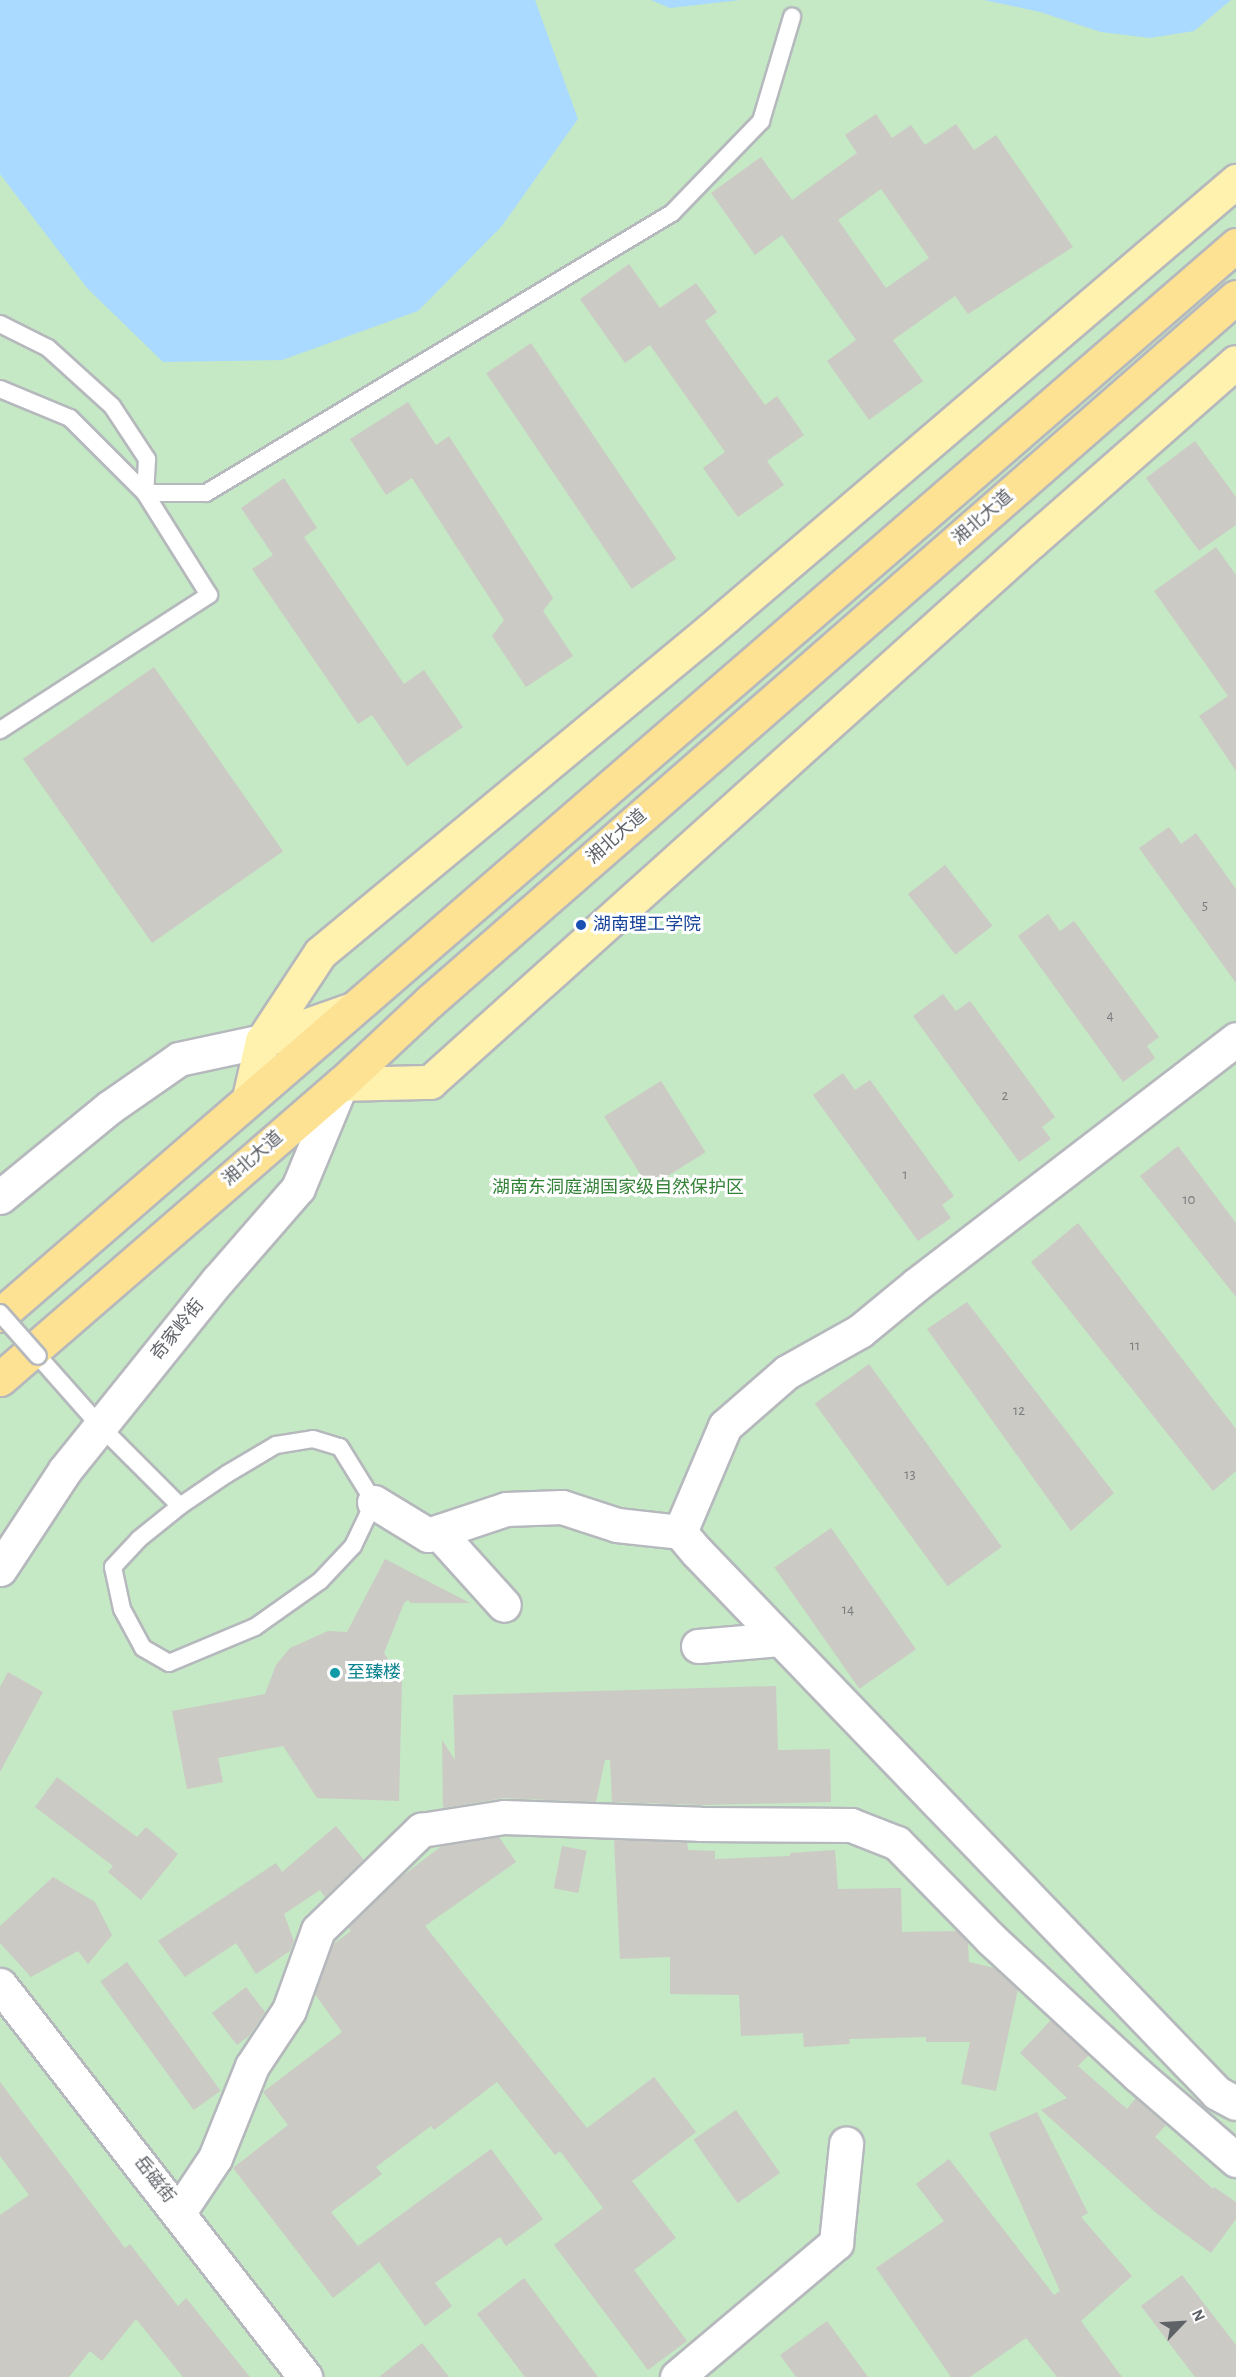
<!DOCTYPE html>
<html>
<head>
<meta charset="utf-8">
<style>
  body { margin:0 }
  #map { position:relative; width:1236px; height:2377px; overflow:hidden; background:#f1efe8; font-family:"Alegreya Sans","Noto Sans SC",sans-serif }
  div>[style] { position:absolute }
  [style*='--x'] { left:calc(var(--x)*1px); top:calc(var(--y)*1px); width:calc(var(--w)*1px); rotate:calc(var(--a)*1deg) }
  .green>* { inset:0; background:#c5e8c5; transform-origin:0 0 }
  .water>* { inset:0; background:#aadaff }
  .building>* { inset:0; background:#cccac5; transform-origin:0 0 }
  .roads { filter:drop-shadow(2px 0 #b5b8bc) drop-shadow(-2px 0 #b5b8bc) drop-shadow(0 2px #b5b8bc) drop-shadow(0 -2px #b5b8bc) }
  .lane>* { height:16px; margin:-8px; padding:0 8px; transform-origin:8px; border-radius:8px; background:#fff }
  .street>* { height:33px; margin:-16.5px; padding:0 16.5px; transform-origin:16.5px; border-radius:16.5px; background:#fff }
  .secondary>* { height:33px; margin:-16.5px; padding:0 16.5px; transform-origin:16.5px; border-radius:16.5px; background:#fff }
  .primary>* { height:33px; margin:-16.5px; padding:0 16.5px; transform-origin:16.5px; border-radius:16.5px; background:#fff2af }
  .highway>* { height:33px; margin:-16.5px; padding:0 16.5px; transform-origin:16.5px; border-radius:16.5px; background:#fde293 }
  .bridges { filter:drop-shadow(2px 0 #b5b8bc) drop-shadow(-2px 0 #b5b8bc) drop-shadow(0 2px #b5b8bc) drop-shadow(0 -2px #b5b8bc) }
  .lane-bridge>* { height:16px; margin:-8px; padding:0 8px; transform-origin:8px; border-radius:8px; background:#fff }
  .dots>* { width:16px; height:16px; translate:-50% -50%; box-sizing:border-box; border:3px solid #fff; border-radius:50% }
  span { translate:-50% -50%; white-space:nowrap; text-align:center; line-height:1.15; -webkit-text-stroke:6px #fff; paint-order:stroke }
  .number-label { font-size:15px; color:#7a7d7f }
  .number-label span { -webkit-text-stroke-width:0 }
  .street-label { font-size:18px; color:#5f6368 }
  .transit-label { font-size:18px; color:#164399 }
  .left { translate:0 -50%; text-align:left }
  .park-label { font-size:18px; color:#348238 }
  .culture-label { font-size:18px; color:#0d838f }
  .north { position:absolute; left:1152px; top:2293px; width:60px; height:60px; -webkit-text-stroke:4px #fff; paint-order:stroke; rotate:65deg; font-size:16px; font-weight:700; line-height:24px; text-align:center; color:#5f6368 }
  .north::after { content:''; display:block; margin:auto; width:21px; height:27px; background:#5f6368; clip-path:polygon(50% 0,100% 100%,50% 72%,0 100%) }
</style>
</head>
<body>
<div id="map">
  <div class="green">
    <div style="left:0;top:0;width:1236px;height:2377px"></div>
  </div>
  <div class="water">
    <div style="clip-path:polygon(0 0,535px 0,578px 119px,501px 227px,418px 311px,282px 360px,163px 362px,87px 288px,0 174px)"></div>
    <div style="clip-path:polygon(651px 0,740px 0,670px 8px)"></div>
    <div style="clip-path:polygon(984px 0,1231px 0,1194px 31px,1150px 38px,1101px 32px,1040px 12px)"></div>
  </div>
  <div class="building">
    <div style="clip-path:polygon(evenodd,876px 114px,892px 138px,911px 125px,925px 145px,956px 124px,974px 150px,996px 135px,1073px 247px,968px 314px,955px 296px,893px 340px,923px 381px,869px 420px,827px 361px,856px 340px,782px 235px,755px 255px,711px 193px,761px 157px,792px 200px,857px 153px,845px 135px,876px 114px,881px 189px,929px 258px,886px 288px,838px 220px,881px 189px)"></div>
    <div style="clip-path:polygon(629px 264px,660px 308px,696px 283px,717px 312px,705px 321px,765px 405px,777px 396px,804px 435px,767px 461px,784px 485px,738px 517px,703px 468px,725px 452px,650px 345px,625px 363px,580px 299px)"></div>
    <div style="left:531px;top:343px;width:260px;height:54px;rotate:56deg"></div>
    <div style="clip-path:polygon(408px 402px,436px 445px,449px 436px,553px 598px,543px 611px,573px 656px,526px 687px,492px 636px,504px 620px,412px 478px,386px 495px,350px 439px)"></div>
    <div style="clip-path:polygon(1195px 441px,1236px 497px,1236px 525px,1199px 551px,1146px 478px)"></div>
    <div style="clip-path:polygon(284px 478px,317px 528px,304px 537px,404px 684px,424px 670px,463px 727px,407px 766px,372px 715px,358px 724px,252px 569px,273px 555px,241px 508px)"></div>
    <div style="clip-path:polygon(1216px 547px,1236px 575px,1236px 771px,1199px 716px,1228px 696px,1154px 591px)"></div>
    <div style="left:154px;top:667px;width:225px;height:160px;rotate:55deg"></div>
    <div style="clip-path:polygon(1169px 827px,1181px 844px,1196px 833px,1236px 889px,1236px 983px,1139px 848px)"></div>
    <div style="left:945px;top:865px;width:77px;height:47px;rotate:52deg"></div>
    <div style="clip-path:polygon(1048px 914px,1060px 931px,1074px 921px,1159px 1037px,1147px 1046px,1155px 1058px,1123px 1082px,1018px 936px)"></div>
    <div style="clip-path:polygon(943px 994px,956px 1011px,970px 1001px,1055px 1117px,1042px 1127px,1051px 1139px,1019px 1162px,913px 1016px)"></div>
    <div style="clip-path:polygon(843px 1073px,855px 1090px,870px 1080px,954px 1196px,942px 1205px,951px 1218px,918px 1241px,813px 1095px)"></div>
    <div style="left:661px;top:1081px;width:84px;height:67px;rotate:58deg"></div>
    <div style="clip-path:polygon(1178px 1146px,1236px 1223px,1236px 1297px,1140px 1176px)"></div>
    <div style="clip-path:polygon(1078px 1223px,1236px 1429px,1236px 1471px,1213px 1491px,1031px 1262px)"></div>
    <div style="clip-path:polygon(967px 1302px,1114px 1493px,1071px 1531px,927px 1329px)"></div>
    <div style="left:869px;top:1364px;width:226px;height:67px;rotate:54deg"></div>
    <div style="left:831px;top:1528px;width:148px;height:69px;rotate:55deg"></div>
    <div style="clip-path:polygon(385px 1559px,470px 1603px,411px 1603px,408px 1600px,404px 1603px,384px 1653px,402px 1681px,399px 1801px,317px 1798px,283px 1746px,218px 1758px,223px 1782px,187px 1789px,172px 1711px,265px 1694px,276px 1665px,290px 1648px,328px 1631px,347px 1632px)"></div>
    <div style="clip-path:polygon(8px 1672px,43px 1692px,0 1772px,0 1687px)"></div>
    <div style="clip-path:polygon(776px 1686px,778px 1750px,830px 1749px,831px 1802px,706px 1805px,612px 1802px,610px 1760px,605px 1760px,596px 1802px,504px 1798px,443px 1808px,442px 1740px,455px 1760px,453px 1695px)"></div>
    <div style="clip-path:polygon(57px 1777px,137px 1837px,146px 1827px,178px 1854px,141px 1900px,108px 1872px,113px 1866px,35px 1807px)"></div>
    <div style="clip-path:polygon(336px 1826px,364px 1860px,325px 1897px,320px 1890px,284px 1914px,294px 1941px,290px 1951px,256px 1974px,236px 1943px,185px 1977px,158px 1941px,276px 1863px,282px 1872px)"></div>
    <div style="clip-path:polygon(499px 1837px,516px 1862px,425px 1926px,587px 2128px,654px 2077px,696px 2132px,632px 2181px,676px 2238px,634px 2270px,687px 2341px,648px 2370px,554px 2245px,603px 2208px,560px 2151px,555px 2155px,497px 2082px,434px 2130px,431px 2126px,376px 2167px,382px 2174px,331px 2212px,358px 2246px,491px 2149px,543px 2219px,506px 2246px,500px 2237px,435px 2283px,452px 2306px,425px 2326px,379px 2262px,333px 2298px,233px 2168px,288px 2125px,263px 2092px,342px 2032px,315px 1994px,332px 1945px,351px 1931px,348px 1927px,397px 1880px,443px 1845px)"></div>
    <div style="clip-path:polygon(614px 1840px,687px 1842px,688px 1850px,715px 1851px,715px 1859px,790px 1856px,790px 1853px,835px 1850px,838px 1889px,901px 1888px,902px 1932px,957px 1931px,968px 1943px,969px 1962px,994px 1968px,1018px 1989px,996px 2091px,961px 2084px,970px 2042px,926px 2042px,926px 2037px,849px 2039px,850px 2044px,804px 2047px,803px 2033px,741px 2036px,739px 1995px,670px 1994px,670px 1957px,620px 1959px)"></div>
    <div style="left:562px;top:1846px;width:25px;height:43px;rotate:11deg"></div>
    <div style="clip-path:polygon(53px 1877px,95px 1902px,112px 1935px,88px 1964px,78px 1951px,31px 1977px,0 1943px,0 1926px)"></div>
    <div style="left:127px;top:1962px;width:159px;height:33px;rotate:54deg"></div>
    <div style="clip-path:polygon(246px 1987px,265px 2012px,249px 2036px,237px 2045px,212px 2013px)"></div>
    <div style="clip-path:polygon(1051px 2020px,1089px 2055px,1078px 2066px,1127px 2109px,1136px 2098px,1166px 2125px,1155px 2137px,1213px 2189px,1214px 2187px,1236px 2202px,1236px 2219px,1211px 2253px,1156px 2213px,1041px 2110px,1067px 2098px,1020px 2053px)"></div>
    <div style="clip-path:polygon(0 2082px,125px 2248px,130px 2244px,178px 2306px,186px 2298px,250px 2377px,183px 2377px,136px 2319px,102px 2361px,90px 2351px,69px 2377px,0 2377px,0 2215px,29px 2195px,0 2156px)"></div>
    <div style="left:736px;top:2110px;width:77px;height:52px;rotate:55deg"></div>
    <div style="clip-path:polygon(1037px 2112px,1088px 2213px,1081px 2217px,1132px 2276px,1081px 2321px,1122px 2377px,1057px 2377px,1026px 2338px,970px 2377px,951px 2377px,876px 2268px,944px 2221px,916px 2184px,949px 2159px,1054px 2295px,1060px 2291px,989px 2133px)"></div>
    <div style="clip-path:polygon(1182px 2275px,1236px 2345px,1236px 2377px,1195px 2377px,1141px 2306px)"></div>
    <div style="clip-path:polygon(524px 2278px,598px 2377px,525px 2377px,477px 2314px)"></div>
    <div style="clip-path:polygon(827px 2321px,868px 2377px,796px 2377px,780px 2355px)"></div>
    <div style="clip-path:polygon(422px 2343px,449px 2377px,379px 2377px)"></div>
  </div>
  <div class="roads">
    <div class="lane">
      <div style="--x:0;--y:324;--w:54;--a:26.6"></div>
      <div style="--x:48;--y:348;--w:86;--a:42.2"></div>
      <div style="--x:112;--y:406;--w:64;--a:56.6"></div>
      <div style="--x:147;--y:459;--w:34;--a:93"></div>
      <div style="--x:145;--y:493;--w:61;--a:0"></div>
      <div style="--x:206;--y:493;--w:544;--a:-31"></div>
      <div style="--x:672;--y:213;--w:128;--a:-45.9"></div>
      <div style="--x:761;--y:121;--w:109;--a:-73.4"></div>
      <div style="--x:0;--y:389;--w:76;--a:22.5"></div>
      <div style="--x:70;--y:418;--w:106;--a:45"></div>
      <div style="--x:145;--y:493;--w:120;--a:57.9"></div>
      <div style="--x:209;--y:595;--w:249;--a:147.1"></div>
      <div style="--x:38;--y:1356;--w:94;--a:48.5"></div>
      <div style="--x:100;--y:1426;--w:113;--a:45"></div>
      <div style="--x:313;--y:1439;--w:28;--a:17"></div>
      <div style="--x:340;--y:1447;--w:65;--a:58.3"></div>
      <div style="--x:374;--y:1502;--w:49;--a:115.5"></div>
      <div style="--x:353;--y:1546;--w:48;--a:133.3"></div>
      <div style="--x:320;--y:1581;--w:80;--a:144.7"></div>
      <div style="--x:255;--y:1627;--w:93;--a:157.3"></div>
      <div style="--x:169;--y:1663;--w:30;--a:-150"></div>
      <div style="--x:143;--y:1648;--w:44;--a:-118.3"></div>
      <div style="--x:122;--y:1609;--w:43;--a:-102.1"></div>
      <div style="--x:113;--y:1567;--w:38;--a:-47"></div>
      <div style="--x:139;--y:1539;--w:53;--a:-38.8"></div>
      <div style="--x:180;--y:1506;--w:57;--a:-34.2"></div>
      <div style="--x:227;--y:1474;--w:57;--a:-30.6"></div>
      <div style="--x:276;--y:1445;--w:37;--a:-9"></div>
    </div>
    <div class="street">
      <div style="--x:0;--y:1197;--w:142;--a:-39.3"></div>
      <div style="--x:110;--y:1107;--w:84;--a:-34.8"></div>
      <div style="--x:179;--y:1059;--w:85;--a:-12.2"></div>
      <div style="--x:374;--y:1502;--w:63;--a:31.4"></div>
      <div style="--x:428;--y:1535;--w:82;--a:-18.4"></div>
      <div style="--x:506;--y:1509;--w:56;--a:-2"></div>
      <div style="--x:562;--y:1507;--w:58;--a:18.1"></div>
      <div style="--x:617;--y:1525;--w:63;--a:6.3"></div>
      <div style="--x:680;--y:1532;--w:26;--a:50"></div>
      <div style="--x:697;--y:1552;--w:750;--a:46.13"></div>
      <div style="--x:1217;--y:2093;--w:21;--a:28"></div>
      <div style="--x:438;--y:1532;--w:98;--a:47.9"></div>
      <div style="--x:680;--y:1532;--w:115;--a:-67"></div>
      <div style="--x:725;--y:1426;--w:82;--a:-41.1"></div>
      <div style="--x:787;--y:1372;--w:84;--a:-29.3"></div>
      <div style="--x:860;--y:1331;--w:74;--a:-39.5"></div>
      <div style="--x:917;--y:1284;--w:402;--a:-37.5"></div>
      <div style="--x:698;--y:1646;--w:82;--a:-4.9"></div>
      <div style="--x:179;--y:2212;--w:65;--a:-56.3"></div>
      <div style="--x:215;--y:2158;--w:99;--a:-68.1"></div>
      <div style="--x:252;--y:2066;--w:67;--a:-56.5"></div>
      <div style="--x:289;--y:2010;--w:85;--a:-70.1"></div>
      <div style="--x:318;--y:1930;--w:144;--a:-44.2"></div>
      <div style="--x:421;--y:1830;--w:84;--a:-8.9"></div>
      <div style="--x:504;--y:1817;--w:196;--a:2"></div>
      <div style="--x:700;--y:1824;--w:151;--a:0.4"></div>
      <div style="--x:851;--y:1825;--w:49;--a:21.4"></div>
      <div style="--x:897;--y:1843;--w:134;--a:45.6"></div>
      <div style="--x:991;--y:1939;--w:200;--a:42.8"></div>
      <div style="--x:1138;--y:2075;--w:130;--a:40.9"></div>
      <div style="--x:677;--y:2377;--w:208;--a:-40.1"></div>
      <div style="--x:836;--y:2243;--w:100;--a:-84.2"></div>
    </div>
    <div class="secondary">
      <div style="--x:0;--y:1569;--w:118;--a:-56.7"></div>
      <div style="--x:65;--y:1470;--w:244;--a:-51.2"></div>
      <div style="--x:218;--y:1280;--w:122;--a:-49"></div>
      <div style="--x:298;--y:1188;--w:113;--a:-67.5"></div>
      <div style="--x:0;--y:1985;--w:497;--a:52.1"></div>
    </div>
    <div class="primary">
      <div style="--x:262;--y:1041;--w:93;--a:-19.4"></div>
      <div style="--x:341;--y:1084;--w:89;--a:-1.3"></div>
      <div style="--x:430;--y:1082;--w:809;--a:-41.95"></div>
      <div style="--x:1032;--y:541;--w:271;--a:-41.3"></div>
      <div style="--x:249;--y:1098;--w:58;--a:-77.2"></div>
      <div style="--x:262;--y:1041;--w:105;--a:-56.6"></div>
      <div style="--x:320;--y:953;--w:506;--a:-39.63"></div>
      <div style="--x:710;--y:630;--w:692;--a:-40.48"></div>
    </div>
    <div class="highway">
      <div style="--x:0;--y:1315;--w:1635;--a:-40.88"></div>
      <div style="--x:0;--y:1379;--w:451;--a:-40.9"></div>
      <div style="--x:341;--y:1084;--w:122;--a:-43"></div>
      <div style="--x:430;--y:1001;--w:1070;--a:-41.14"></div>
    </div>
  </div>
  <div class="bridges">
    <div class="lane-bridge">
      <div style="--x:0;--y:1313;--w:57;--a:48.5"></div>
    </div>
  </div>
  <div class="dots">
    <div style="left:581px;top:925px;background:#1a4fb4"></div>
    <div style="left:335px;top:1673px;background:#0f9aa8"></div>
  </div>
  <div class="number-label">
    <span style="left:1205px;top:906px">5</span>
    <span style="left:1110px;top:1016px">4</span>
    <span style="left:1005px;top:1096px">2</span>
    <span style="left:905px;top:1175px">1</span>
    <span style="left:1189px;top:1200px">10</span>
    <span style="left:1135px;top:1346px">11</span>
    <span style="left:1019px;top:1411px">12</span>
    <span style="left:910px;top:1475px">13</span>
    <span style="left:848px;top:1610px">14</span>
  </div>
  <div class="street-label">
    <span style="left:983px;top:518px;rotate:-41deg">湘北大道</span>
    <span style="left:617px;top:837px;rotate:-41deg">湘北大道</span>
    <span style="left:253px;top:1159px;rotate:-41deg">湘北大道</span>
    <span style="left:178px;top:1330px;rotate:-51deg">奇家岭街</span>
    <span style="left:154px;top:2180px;rotate:52deg">岳磁街</span>
  </div>
  <div class="transit-label">
    <span class="left" style="left:593px;top:925px">湖南理工学院</span>
  </div>
  <div class="park-label">
    <span style="left:618px;top:1188px">湖南东洞庭湖国家级自然保护区</span>
  </div>
  <div class="culture-label">
    <span class="left" style="left:347px;top:1673px">至臻楼</span>
  </div>
  <div class="north">N</div>
</div>
</body>
</html>
